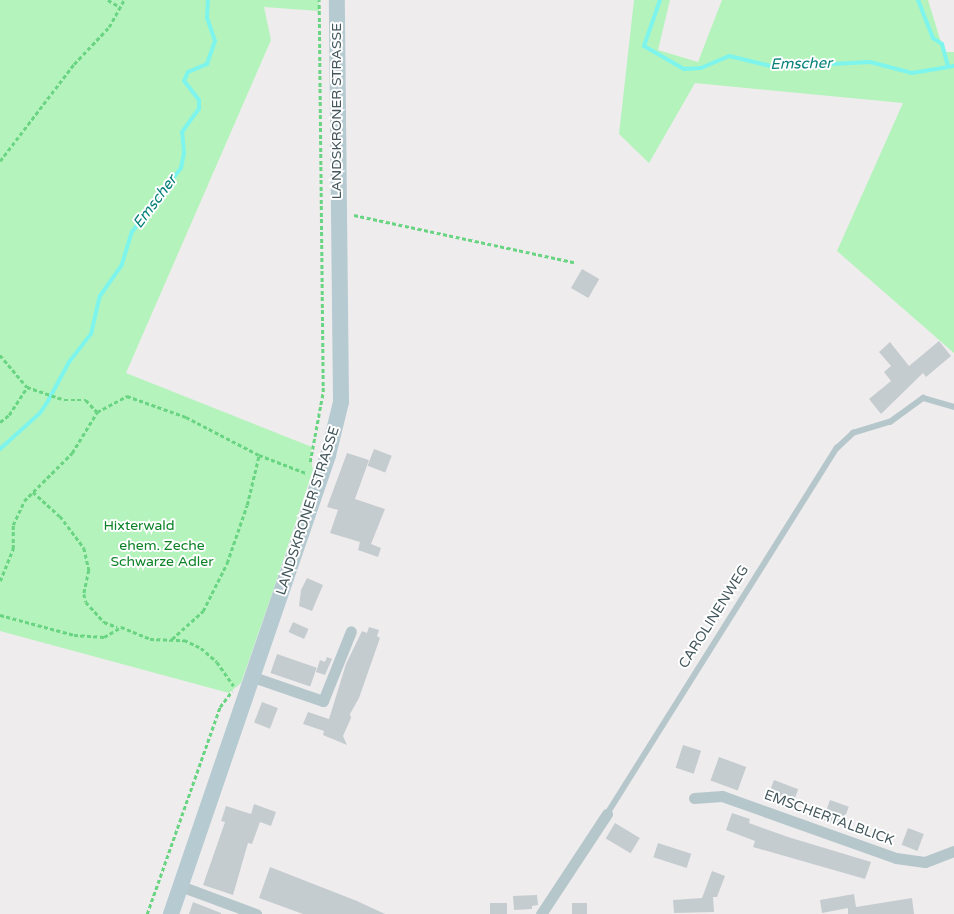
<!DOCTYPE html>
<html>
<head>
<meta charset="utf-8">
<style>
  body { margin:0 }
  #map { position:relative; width:954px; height:914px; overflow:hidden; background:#efeced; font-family:"Varela Round",sans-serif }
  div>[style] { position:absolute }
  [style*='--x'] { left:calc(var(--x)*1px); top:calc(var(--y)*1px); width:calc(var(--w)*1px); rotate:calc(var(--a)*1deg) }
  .green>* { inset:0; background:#b4f3bc }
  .stream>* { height:4px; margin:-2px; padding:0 2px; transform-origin:2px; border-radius:2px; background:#7df5ed }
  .building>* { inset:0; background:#c5ccd0; transform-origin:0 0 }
  .path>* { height:2.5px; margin-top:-1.25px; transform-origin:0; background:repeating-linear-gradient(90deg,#69d482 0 4px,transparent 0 6.5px) }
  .lane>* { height:5.5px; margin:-2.75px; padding:0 2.75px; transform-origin:2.75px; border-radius:2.75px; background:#b6c7cc }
  .street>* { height:11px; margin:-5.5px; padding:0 5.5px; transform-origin:5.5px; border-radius:5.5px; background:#b6c7cc }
  .secondary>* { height:16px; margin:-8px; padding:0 8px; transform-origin:8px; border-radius:8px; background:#b5cad1 }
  span { translate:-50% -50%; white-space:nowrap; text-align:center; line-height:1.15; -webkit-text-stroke:4px #fff; paint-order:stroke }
  .street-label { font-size:14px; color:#43575c }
  .park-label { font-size:14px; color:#0d8328 }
  .water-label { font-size:15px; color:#058179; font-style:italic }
</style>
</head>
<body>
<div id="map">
  <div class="green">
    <div style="clip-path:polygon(0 0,319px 0,319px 11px,264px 7px,271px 40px,126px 373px,312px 447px,310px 456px,313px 470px,273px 591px,241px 683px,229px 693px,0 631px)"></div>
    <div style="clip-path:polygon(634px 0,670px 0,658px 50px,698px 62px,722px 0,928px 0,944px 52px,954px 52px,954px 353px,837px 251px,903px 103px,695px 83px,649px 163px,619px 134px)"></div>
  </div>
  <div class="stream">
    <div style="--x:660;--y:0;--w:49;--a:109.2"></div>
    <div style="--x:644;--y:46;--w:46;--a:29.9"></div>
    <div style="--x:684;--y:69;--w:17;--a:-3"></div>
    <div style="--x:701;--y:68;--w:30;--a:-23"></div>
    <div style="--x:729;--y:56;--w:47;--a:13.4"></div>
    <div style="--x:775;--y:67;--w:95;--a:-3"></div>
    <div style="--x:870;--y:62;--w:43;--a:14.7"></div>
    <div style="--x:912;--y:73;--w:43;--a:-9.5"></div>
    <div style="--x:918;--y:0;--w:41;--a:68.5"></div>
    <div style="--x:933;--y:38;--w:11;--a:34"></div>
    <div style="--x:942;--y:44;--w:23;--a:75"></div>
    <div style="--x:0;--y:449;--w:54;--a:-42"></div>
    <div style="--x:40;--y:413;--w:14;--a:-56"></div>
    <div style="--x:48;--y:401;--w:44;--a:-61.7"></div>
    <div style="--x:69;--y:362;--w:36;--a:-52"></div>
    <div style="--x:91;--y:334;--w:39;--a:-77"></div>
    <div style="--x:100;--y:296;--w:39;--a:-55"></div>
    <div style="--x:122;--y:264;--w:34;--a:-73"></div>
    <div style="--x:132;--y:232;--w:81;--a:-52.6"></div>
    <div style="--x:181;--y:168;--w:15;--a:-79"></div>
    <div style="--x:184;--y:153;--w:21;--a:-95"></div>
    <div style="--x:182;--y:132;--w:29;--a:-54"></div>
    <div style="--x:199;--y:109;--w:9;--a:-90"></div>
    <div style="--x:199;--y:100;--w:24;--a:-128"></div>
    <div style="--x:184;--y:81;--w:10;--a:-66"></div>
    <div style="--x:188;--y:72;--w:21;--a:-23"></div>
    <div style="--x:207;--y:64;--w:24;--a:-71"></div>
    <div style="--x:215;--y:41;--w:24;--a:-109"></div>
    <div style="--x:207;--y:18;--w:18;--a:-87"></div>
  </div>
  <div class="building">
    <div style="left:582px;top:269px;width:20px;height:22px;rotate:30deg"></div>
    <div style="clip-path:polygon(939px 341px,951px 356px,926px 377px,923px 373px,881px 414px,869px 399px,891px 381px,884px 372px,891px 366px,879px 352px,890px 342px,909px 366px)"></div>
    <div style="left:374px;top:449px;width:19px;height:18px;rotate:21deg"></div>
    <div style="clip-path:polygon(347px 453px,369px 460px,355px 499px,385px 509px,371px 544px,381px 548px,378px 557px,358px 550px,360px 542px,330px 533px,338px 510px,327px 507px)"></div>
    <div style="clip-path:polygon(307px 578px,323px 585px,312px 611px,299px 606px,301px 590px)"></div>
    <div style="left:293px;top:622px;width:17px;height:11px;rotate:24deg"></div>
    <div style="clip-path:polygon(369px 627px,379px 630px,377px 636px,380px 638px,359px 698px,350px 714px,351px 718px,343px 736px,347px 745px,323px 735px,324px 731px,303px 724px,308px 712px,329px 719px,346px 664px,362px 631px,367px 633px)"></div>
    <div style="left:277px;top:654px;width:42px;height:20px;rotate:19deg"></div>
    <div style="clip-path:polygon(327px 657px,332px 659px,325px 675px,316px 672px,320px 660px,325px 662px)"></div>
    <div style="left:262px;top:702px;width:17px;height:22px;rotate:21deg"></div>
    <div style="left:683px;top:745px;width:19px;height:24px;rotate:18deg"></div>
    <div style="left:719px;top:757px;width:29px;height:25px;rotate:20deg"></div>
    <div style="left:774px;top:780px;width:26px;height:22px;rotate:21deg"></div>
    <div style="left:830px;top:800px;width:20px;height:21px;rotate:20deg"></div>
    <div style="clip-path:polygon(254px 804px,276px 812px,271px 826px,260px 822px,252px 844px,248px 843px,233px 895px,203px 885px,225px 822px,221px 821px,226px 806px,251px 814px)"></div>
    <div style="clip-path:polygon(732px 813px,750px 819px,749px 823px,788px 837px,871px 862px,865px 879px,753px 847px,755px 841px,726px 830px)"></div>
    <div style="left:615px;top:823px;width:29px;height:18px;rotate:31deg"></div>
    <div style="left:908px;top:828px;width:17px;height:18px;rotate:21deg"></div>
    <div style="left:658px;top:843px;width:35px;height:15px;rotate:18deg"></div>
    <div style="clip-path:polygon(270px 867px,357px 901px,385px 914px,303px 914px,259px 898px)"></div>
    <div style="clip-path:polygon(712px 871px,725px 876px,717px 897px,713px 897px,714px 912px,674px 913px,673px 900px,702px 898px)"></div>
    <div style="clip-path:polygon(854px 894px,856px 907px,912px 898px,914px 914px,848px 914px,848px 908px,822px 913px,820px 900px)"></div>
    <div style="clip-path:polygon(537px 895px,538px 905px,532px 906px,532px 909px,514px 910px,513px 896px)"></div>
    <div style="clip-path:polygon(193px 902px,221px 913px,221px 914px,189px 914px)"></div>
    <div style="left:507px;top:903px;width:11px;height:17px;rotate:90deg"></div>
    <div style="left:572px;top:903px;width:15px;height:11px"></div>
  </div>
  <div class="path">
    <div style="--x:108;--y:0;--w:14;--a:30"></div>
    <div style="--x:0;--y:161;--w:122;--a:-52.7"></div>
    <div style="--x:74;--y:64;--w:51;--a:-46.6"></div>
    <div style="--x:109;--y:27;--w:31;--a:-61"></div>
    <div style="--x:354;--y:215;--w:225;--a:12.1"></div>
    <div style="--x:0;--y:355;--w:42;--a:49.8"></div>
    <div style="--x:0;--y:422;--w:11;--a:-38"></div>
    <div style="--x:9;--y:415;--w:33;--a:-57"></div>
    <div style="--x:27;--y:387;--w:39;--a:19"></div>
    <div style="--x:64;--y:400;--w:22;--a:0"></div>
    <div style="--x:86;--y:400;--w:16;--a:47"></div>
    <div style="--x:310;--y:462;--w:71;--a:-79.5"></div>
    <div style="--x:323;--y:392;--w:392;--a:-90.6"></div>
    <div style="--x:33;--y:492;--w:36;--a:42"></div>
    <div style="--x:60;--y:516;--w:40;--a:53"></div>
    <div style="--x:84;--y:548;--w:23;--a:77"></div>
    <div style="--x:89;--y:570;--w:25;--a:102"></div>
    <div style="--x:84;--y:594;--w:8;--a:76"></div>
    <div style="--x:86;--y:602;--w:27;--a:48"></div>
    <div style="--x:104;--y:622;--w:14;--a:21"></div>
    <div style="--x:0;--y:581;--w:35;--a:-68"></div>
    <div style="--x:13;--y:549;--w:24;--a:-90"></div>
    <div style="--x:13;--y:525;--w:26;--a:-65"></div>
    <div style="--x:24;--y:501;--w:68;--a:-45"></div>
    <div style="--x:72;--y:453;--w:48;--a:-58.6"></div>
    <div style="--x:97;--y:412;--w:34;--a:-28"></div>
    <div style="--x:127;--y:396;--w:63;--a:19.6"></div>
    <div style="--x:186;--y:417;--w:82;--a:27.5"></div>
    <div style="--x:259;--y:455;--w:50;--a:21"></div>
    <div style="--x:0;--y:615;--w:77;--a:15.1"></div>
    <div style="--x:74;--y:635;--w:30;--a:4"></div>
    <div style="--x:104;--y:637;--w:20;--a:-30"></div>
    <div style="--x:121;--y:627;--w:31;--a:22"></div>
    <div style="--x:150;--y:639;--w:34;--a:2"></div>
    <div style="--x:184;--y:640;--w:19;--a:25"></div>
    <div style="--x:201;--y:648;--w:21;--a:41"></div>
    <div style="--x:217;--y:662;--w:29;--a:55"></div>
    <div style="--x:172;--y:639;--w:42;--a:-42.1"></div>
    <div style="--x:203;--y:611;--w:54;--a:-63.4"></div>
    <div style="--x:227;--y:563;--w:61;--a:-71"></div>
    <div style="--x:247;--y:505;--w:51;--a:-76.5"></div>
    <div style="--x:147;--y:914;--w:219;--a:-70.6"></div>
    <div style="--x:220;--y:707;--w:20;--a:-53"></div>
  </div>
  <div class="lane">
    <div style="--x:607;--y:814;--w:432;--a:-57.9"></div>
    <div style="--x:837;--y:448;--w:22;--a:-43"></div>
    <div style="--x:853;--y:433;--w:39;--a:-17"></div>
    <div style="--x:890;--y:422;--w:41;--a:-36"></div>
    <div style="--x:923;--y:398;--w:32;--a:16"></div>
  </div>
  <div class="street">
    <div style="--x:253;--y:677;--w:74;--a:18.9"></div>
    <div style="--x:323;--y:701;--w:75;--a:-68.2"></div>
    <div style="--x:694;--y:798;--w:28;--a:-4"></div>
    <div style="--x:722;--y:796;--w:185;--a:19.6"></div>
    <div style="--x:896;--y:858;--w:29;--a:8"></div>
    <div style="--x:925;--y:862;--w:31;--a:-21"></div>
    <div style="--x:183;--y:887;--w:78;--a:20.3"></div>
    <div style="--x:541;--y:914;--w:120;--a:-56.6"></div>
  </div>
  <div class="secondary">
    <div style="--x:171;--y:914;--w:485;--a:-71.1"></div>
    <div style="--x:328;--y:455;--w:55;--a:-76.2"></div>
    <div style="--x:341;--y:402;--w:402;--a:-90.6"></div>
  </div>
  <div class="street-label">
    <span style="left:337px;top:111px;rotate:-90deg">LANDSKRONER STRASSE</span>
    <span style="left:308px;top:511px;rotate:-72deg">LANDSKRONER STRASSE</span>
    <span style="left:714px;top:617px;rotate:-58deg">CAROLINENWEG</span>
    <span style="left:829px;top:818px;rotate:20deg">EMSCHERTALBLICK</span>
  </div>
  <div class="park-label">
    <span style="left:139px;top:526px">Hixterwald</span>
    <span style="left:162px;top:554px">ehem. Zeche<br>Schwarze Adler</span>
  </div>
  <div class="water-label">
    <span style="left:801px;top:64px;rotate:-1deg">Emscher</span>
    <span style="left:155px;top:202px;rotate:-53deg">Emscher</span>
  </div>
</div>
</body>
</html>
